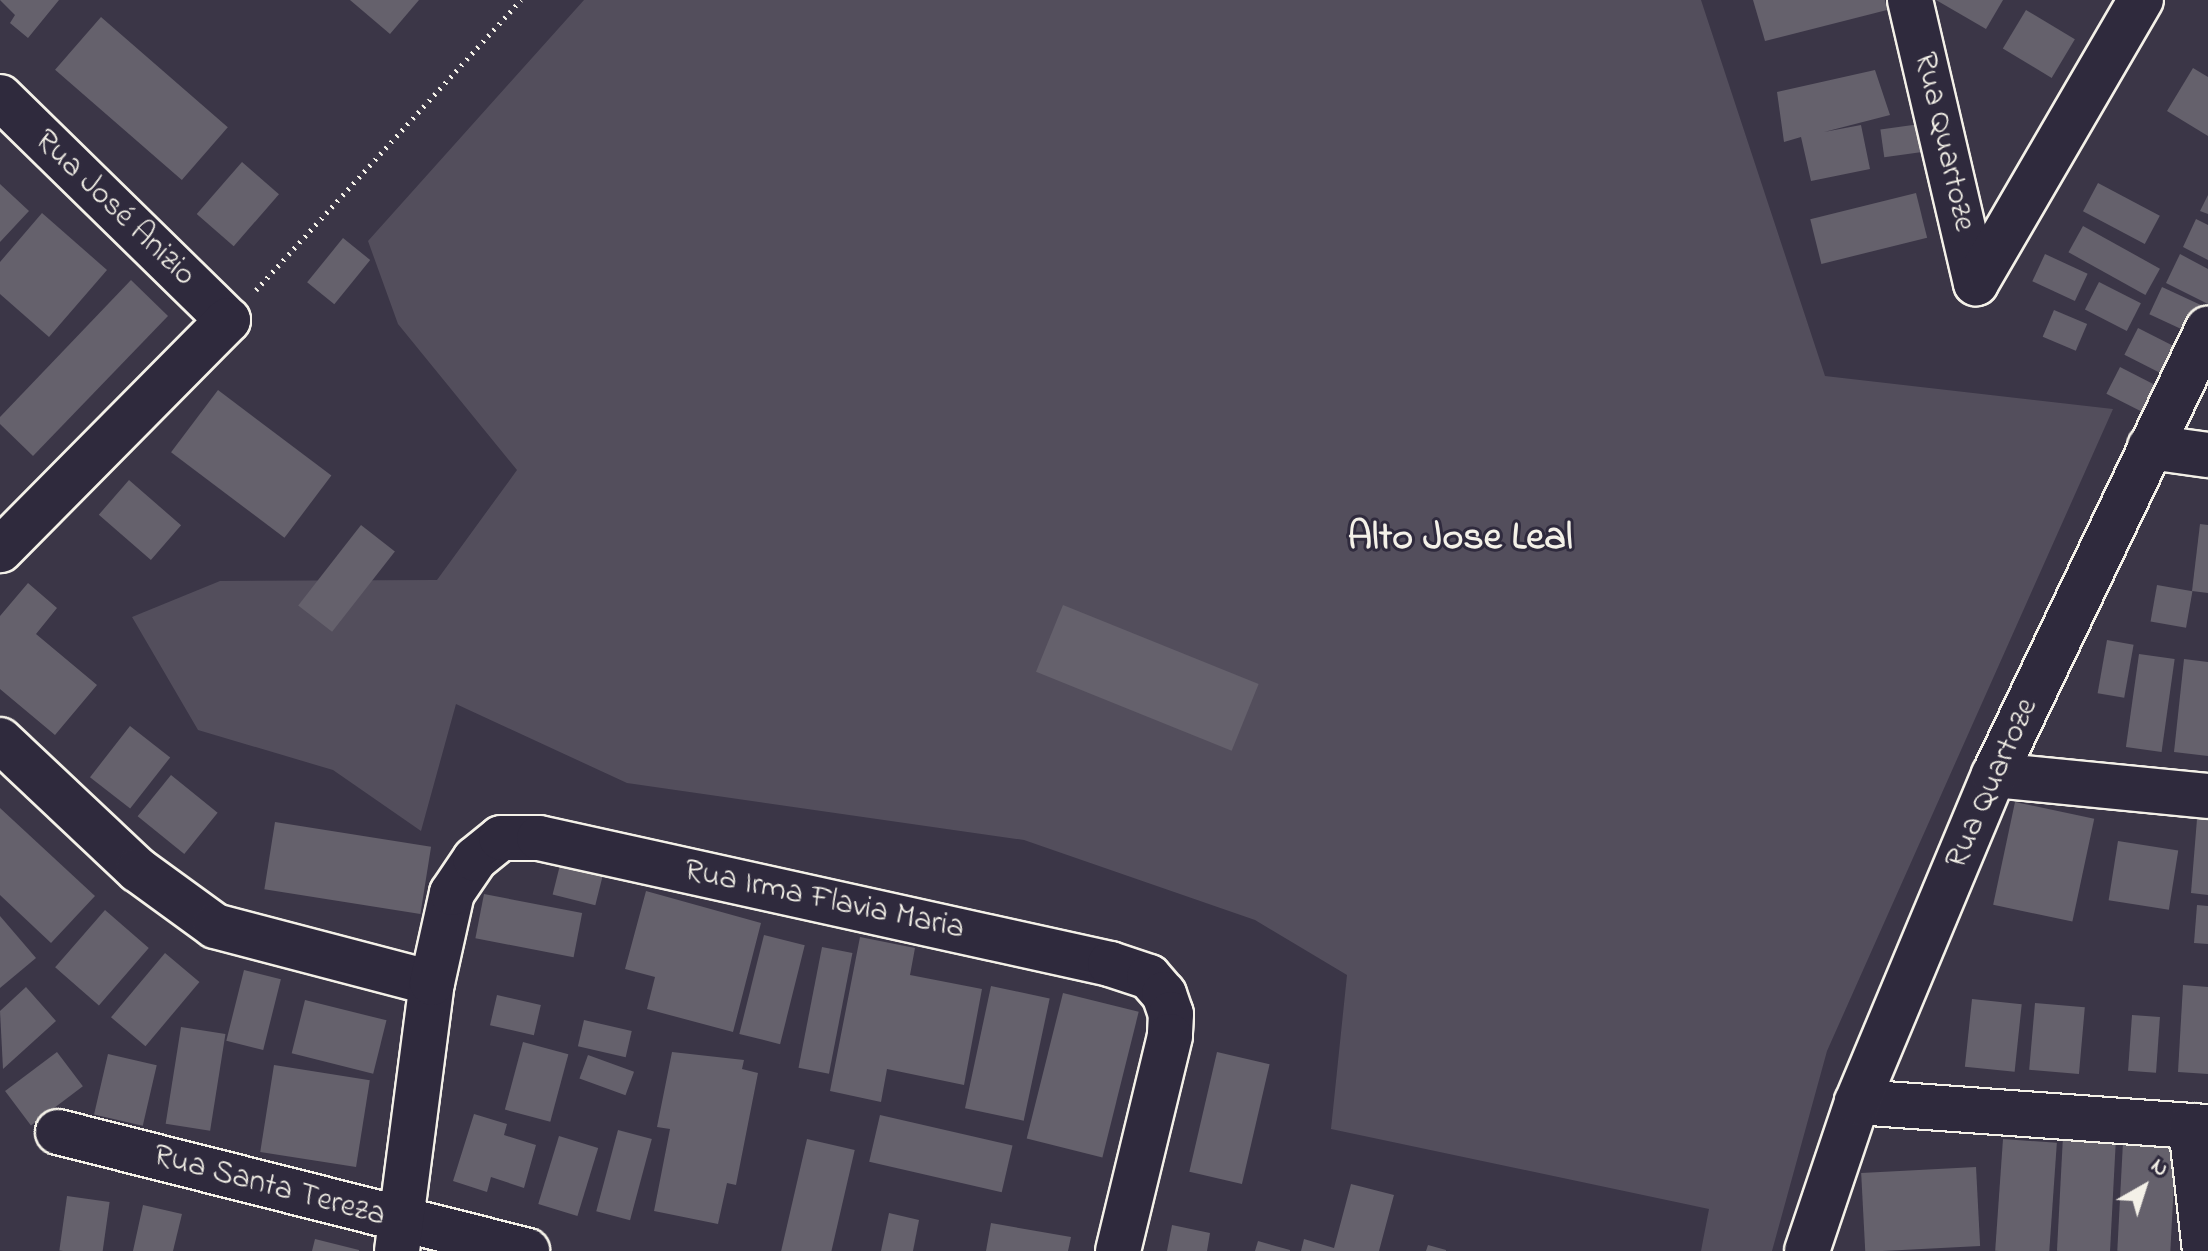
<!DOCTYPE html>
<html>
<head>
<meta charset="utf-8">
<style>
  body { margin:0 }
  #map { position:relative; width:2208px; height:1251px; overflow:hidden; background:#3b3647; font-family:"Indie Flower",sans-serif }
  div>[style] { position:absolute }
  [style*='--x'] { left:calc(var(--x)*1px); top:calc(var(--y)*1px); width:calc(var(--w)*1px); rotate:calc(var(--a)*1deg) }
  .green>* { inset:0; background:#534e5c }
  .building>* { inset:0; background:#65616c; transform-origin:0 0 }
  .path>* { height:5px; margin-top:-2.5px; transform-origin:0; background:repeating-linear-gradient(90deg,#f4f1e8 0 2px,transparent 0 8px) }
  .roads { filter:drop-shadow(2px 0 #f4f1e8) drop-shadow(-2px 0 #f4f1e8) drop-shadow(0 2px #f4f1e8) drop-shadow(0 -2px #f4f1e8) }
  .minor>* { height:44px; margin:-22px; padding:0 22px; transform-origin:22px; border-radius:22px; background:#2f2a3d }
  .tertiary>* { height:44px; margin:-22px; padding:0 22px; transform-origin:22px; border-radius:22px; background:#2f2a3d }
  span { translate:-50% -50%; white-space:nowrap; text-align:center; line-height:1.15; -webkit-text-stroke:6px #2f2a3d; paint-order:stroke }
  .street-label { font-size:32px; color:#f4f1e8 }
  .district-label { font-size:40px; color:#f4f1e8; font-weight:700 }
  .north { position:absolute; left:2104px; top:1147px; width:80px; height:80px; -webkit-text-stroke:6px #2f2a3d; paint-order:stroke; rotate:39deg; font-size:22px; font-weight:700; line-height:32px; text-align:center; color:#f4f1e8 }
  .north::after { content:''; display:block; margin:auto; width:28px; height:36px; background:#f4f1e8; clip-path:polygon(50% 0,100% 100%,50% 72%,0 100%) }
</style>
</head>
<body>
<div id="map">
  <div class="green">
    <div style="clip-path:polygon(584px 0,1701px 0,1825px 376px,2113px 409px,1827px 1051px,1772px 1251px,1701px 1251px,1709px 1209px,1331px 1129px,1347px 975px,1255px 920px,1024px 840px,627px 783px,456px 704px,421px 831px,333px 770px,198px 730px,132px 617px,220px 581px,437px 580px,517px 470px,398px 324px,368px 241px)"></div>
  </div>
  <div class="building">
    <div style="clip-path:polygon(0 0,59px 0,28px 38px,10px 23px,15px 15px)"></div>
    <div style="clip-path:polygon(350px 0,419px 0,390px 34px)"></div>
    <div style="clip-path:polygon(1753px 0,1885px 0,1887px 10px,1765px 41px)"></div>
    <div style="clip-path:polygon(1936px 0,2003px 0,1986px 29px)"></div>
    <div style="left:2026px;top:10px;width:57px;height:45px;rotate:31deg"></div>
    <div style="left:101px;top:17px;width:168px;height:70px;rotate:41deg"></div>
    <div style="clip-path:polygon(2193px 68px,2208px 77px,2208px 136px,2167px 111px)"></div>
    <div style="clip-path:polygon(1875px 70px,1890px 115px,1824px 132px,1861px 125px,1870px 169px,1811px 181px,1801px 137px,1784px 142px,1777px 92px)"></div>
    <div style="left:1920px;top:124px;width:28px;height:40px;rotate:82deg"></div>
    <div style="left:242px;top:162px;width:49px;height:69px;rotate:41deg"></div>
    <div style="left:2098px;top:183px;width:70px;height:32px;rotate:28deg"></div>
    <div style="clip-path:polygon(0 184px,29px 211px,0 242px)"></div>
    <div style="left:1916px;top:193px;width:46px;height:109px;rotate:76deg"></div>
    <div style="clip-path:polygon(2208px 195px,2208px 214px,2200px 211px)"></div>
    <div style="clip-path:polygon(42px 213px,107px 270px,49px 337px,0 294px,0 262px)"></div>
    <div style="clip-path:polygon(2196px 219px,2208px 225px,2208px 260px,2183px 247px)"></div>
    <div style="left:2083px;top:226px;width:88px;height:30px;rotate:29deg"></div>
    <div style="left:343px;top:238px;width:35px;height:57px;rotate:39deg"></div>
    <div style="left:2045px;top:254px;width:47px;height:30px;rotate:25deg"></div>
    <div style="clip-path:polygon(2180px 254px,2208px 269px,2208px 304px,2166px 283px)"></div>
    <div style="clip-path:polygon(131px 280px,168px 316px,33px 456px,0 424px,0 417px)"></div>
    <div style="left:2099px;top:282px;width:47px;height:31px;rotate:27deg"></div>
    <div style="left:2162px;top:287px;width:47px;height:30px;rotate:25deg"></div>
    <div style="left:2054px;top:310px;width:36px;height:29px;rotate:23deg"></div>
    <div style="left:2138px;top:328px;width:47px;height:30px;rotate:27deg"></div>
    <div style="left:2120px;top:367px;width:46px;height:30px;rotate:27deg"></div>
    <div style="left:218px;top:390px;width:142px;height:78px;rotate:37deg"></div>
    <div style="left:129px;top:480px;width:69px;height:46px;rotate:41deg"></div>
    <div style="clip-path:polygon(2200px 524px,2208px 525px,2208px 593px,2192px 591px)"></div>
    <div style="left:361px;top:525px;width:43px;height:102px;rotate:38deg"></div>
    <div style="clip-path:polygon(28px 583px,57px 608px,36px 634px,97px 685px,55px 735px,0 689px,0 616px)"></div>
    <div style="left:2157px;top:585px;width:36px;height:37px;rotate:10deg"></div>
    <div style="left:1063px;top:605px;width:211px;height:72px;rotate:22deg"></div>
    <div style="left:2107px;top:640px;width:27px;height:54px;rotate:10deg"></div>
    <div style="left:2139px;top:654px;width:36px;height:94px;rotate:8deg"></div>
    <div style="clip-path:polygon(2184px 659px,2208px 662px,2208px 756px,2174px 752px)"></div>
    <div style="left:130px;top:726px;width:51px;height:65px;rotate:38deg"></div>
    <div style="left:171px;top:775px;width:60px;height:53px;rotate:39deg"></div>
    <div style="left:2015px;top:802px;width:81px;height:105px;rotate:12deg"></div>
    <div style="clip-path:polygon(0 808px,95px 896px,51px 943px,0 895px)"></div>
    <div style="clip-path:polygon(2197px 819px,2208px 820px,2208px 895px,2191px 893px)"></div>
    <div style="left:275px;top:822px;width:158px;height:68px;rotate:9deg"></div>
    <div style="left:2118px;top:841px;width:61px;height:60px;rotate:9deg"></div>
    <div style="left:564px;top:849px;width:44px;height:47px;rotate:14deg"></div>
    <div style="clip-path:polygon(646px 891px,761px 923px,733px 1032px,647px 1009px,655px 977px,625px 969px)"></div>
    <div style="left:484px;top:894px;width:100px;height:45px;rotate:11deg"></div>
    <div style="clip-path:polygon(2197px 905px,2208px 906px,2208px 944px,2194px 943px)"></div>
    <div style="left:105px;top:910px;width:58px;height:76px;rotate:41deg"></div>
    <div style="clip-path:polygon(0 916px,36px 958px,0 988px)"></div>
    <div style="left:764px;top:935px;width:42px;height:102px;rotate:14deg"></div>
    <div style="clip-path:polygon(860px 937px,915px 948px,910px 975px,982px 989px,964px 1085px,887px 1069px,881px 1102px,830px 1091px)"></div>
    <div style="left:822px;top:947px;width:31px;height:123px;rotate:11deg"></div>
    <div style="left:165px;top:953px;width:45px;height:84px;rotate:40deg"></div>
    <div style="left:244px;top:970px;width:38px;height:73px;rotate:14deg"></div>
    <div style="clip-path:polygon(2183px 985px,2208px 987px,2208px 1074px,2178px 1072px)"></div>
    <div style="left:991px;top:986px;width:60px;height:125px;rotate:12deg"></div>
    <div style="clip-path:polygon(26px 987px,56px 1021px,3px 1069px,0 1011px)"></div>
    <div style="left:1063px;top:993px;width:78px;height:150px;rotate:14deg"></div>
    <div style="left:497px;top:995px;width:45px;height:31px;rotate:13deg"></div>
    <div style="left:1972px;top:999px;width:50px;height:68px;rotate:6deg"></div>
    <div style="left:305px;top:1000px;width:84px;height:55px;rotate:14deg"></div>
    <div style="left:2035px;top:1003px;width:50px;height:67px;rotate:5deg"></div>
    <div style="left:2132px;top:1015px;width:28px;height:56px;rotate:4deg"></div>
    <div style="left:584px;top:1020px;width:49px;height:27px;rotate:13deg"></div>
    <div style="left:181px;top:1027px;width:45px;height:98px;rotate:9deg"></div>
    <div style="left:523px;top:1042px;width:47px;height:70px;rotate:15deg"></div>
    <div style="left:57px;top:1052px;width:43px;height:65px;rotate:53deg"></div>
    <div style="clip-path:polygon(672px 1052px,744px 1060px,742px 1069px,758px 1073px,736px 1185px,727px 1183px,718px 1224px,654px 1211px,670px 1129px,657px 1127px)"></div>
    <div style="left:1217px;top:1052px;width:54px;height:123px;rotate:13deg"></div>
    <div style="left:108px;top:1054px;width:50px;height:62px;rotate:13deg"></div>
    <div style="left:588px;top:1055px;width:49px;height:25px;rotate:20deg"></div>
    <div style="left:274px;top:1065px;width:97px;height:88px;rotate:9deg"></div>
    <div style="clip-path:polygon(474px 1114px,507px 1124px,504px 1135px,536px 1145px,524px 1188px,491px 1177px,487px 1192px,453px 1181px)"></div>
    <div style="left:880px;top:1115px;width:136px;height:48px;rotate:13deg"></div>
    <div style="left:618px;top:1130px;width:35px;height:84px;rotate:15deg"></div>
    <div style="left:559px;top:1136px;width:41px;height:71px;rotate:17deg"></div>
    <div style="left:2063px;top:1136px;width:53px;height:115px;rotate:3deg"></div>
    <div style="left:807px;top:1139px;width:49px;height:115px;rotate:13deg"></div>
    <div style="left:2003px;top:1139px;width:54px;height:112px;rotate:4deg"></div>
    <div style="left:2123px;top:1142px;width:53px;height:109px;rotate:3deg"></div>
    <div style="left:1976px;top:1167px;width:79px;height:115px;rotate:87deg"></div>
    <div style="clip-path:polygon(1351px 1184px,1394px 1195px,1379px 1251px,1301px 1251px,1304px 1239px,1334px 1248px)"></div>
    <div style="left:67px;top:1196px;width:43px;height:55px;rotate:8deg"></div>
    <div style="clip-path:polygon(143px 1205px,182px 1214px,173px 1251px,133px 1251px)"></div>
    <div style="clip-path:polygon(889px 1213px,919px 1220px,913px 1251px,881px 1251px)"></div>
    <div style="clip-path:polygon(991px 1223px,1071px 1237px,1068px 1251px,986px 1251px)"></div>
    <div style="clip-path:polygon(1172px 1225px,1210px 1233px,1207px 1251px,1167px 1251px)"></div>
    <div style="clip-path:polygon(315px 1239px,359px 1250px,359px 1251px,312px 1251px)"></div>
    <div style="clip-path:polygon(1258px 1241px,1290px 1250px,1290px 1251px,1255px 1251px)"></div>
    <div style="clip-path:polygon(1428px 1245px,1446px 1250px,1446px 1251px,1426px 1251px)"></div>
  </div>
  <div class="path">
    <div style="--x:256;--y:290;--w:393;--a:-47.6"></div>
  </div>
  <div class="roads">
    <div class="minor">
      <div style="--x:1910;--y:0;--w:291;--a:76.9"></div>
      <div style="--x:0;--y:97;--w:319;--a:44.4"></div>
      <div style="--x:228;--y:320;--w:324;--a:134.7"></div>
      <div style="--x:1976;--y:283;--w:328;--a:-59.8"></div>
      <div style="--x:2150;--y:447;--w:59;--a:7.9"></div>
      <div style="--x:0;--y:740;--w:190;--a:43.3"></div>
      <div style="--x:138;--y:870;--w:95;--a:36"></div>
      <div style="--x:215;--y:926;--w:224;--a:14.7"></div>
      <div style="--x:1994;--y:775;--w:215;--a:5.6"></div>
      <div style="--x:1857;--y:1102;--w:352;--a:4.1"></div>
      <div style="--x:2191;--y:1126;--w:126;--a:83.6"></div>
      <div style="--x:58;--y:1132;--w:484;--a:14.2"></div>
      <div style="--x:397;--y:1251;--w:270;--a:-82.6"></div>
      <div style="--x:432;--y:983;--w:92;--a:-77.5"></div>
      <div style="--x:452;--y:893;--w:41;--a:-55.9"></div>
      <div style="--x:475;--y:859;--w:33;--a:-39"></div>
      <div style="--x:501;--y:838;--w:38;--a:0"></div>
      <div style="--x:539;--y:838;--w:585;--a:12.44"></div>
      <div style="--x:1110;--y:964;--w:41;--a:18.4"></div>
      <div style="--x:1149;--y:977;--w:23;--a:49"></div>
      <div style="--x:1164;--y:994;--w:21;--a:71"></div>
      <div style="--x:1171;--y:1014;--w:22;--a:93"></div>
      <div style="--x:1170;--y:1036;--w:221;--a:103.6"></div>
    </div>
    <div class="tertiary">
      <div style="--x:1807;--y:1251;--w:157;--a:-71.4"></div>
      <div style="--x:1857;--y:1102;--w:355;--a:-67.3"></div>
      <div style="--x:1994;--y:775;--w:495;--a:-64.4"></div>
    </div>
  </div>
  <div class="street-label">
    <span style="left:1943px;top:142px;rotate:77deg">Rua Quartoze</span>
    <span style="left:114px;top:209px;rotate:44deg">Rua José Anizio</span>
    <span style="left:1993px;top:784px;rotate:-66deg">Rua Quartoze</span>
    <span style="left:824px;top:901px;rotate:12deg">Rua Irma Flavia Maria</span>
    <span style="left:269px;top:1187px;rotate:15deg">Rua Santa Tereza</span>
  </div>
  <div class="district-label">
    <span style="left:1460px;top:539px">Alto Jose Leal</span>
  </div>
  <div class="north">N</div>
</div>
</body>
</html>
